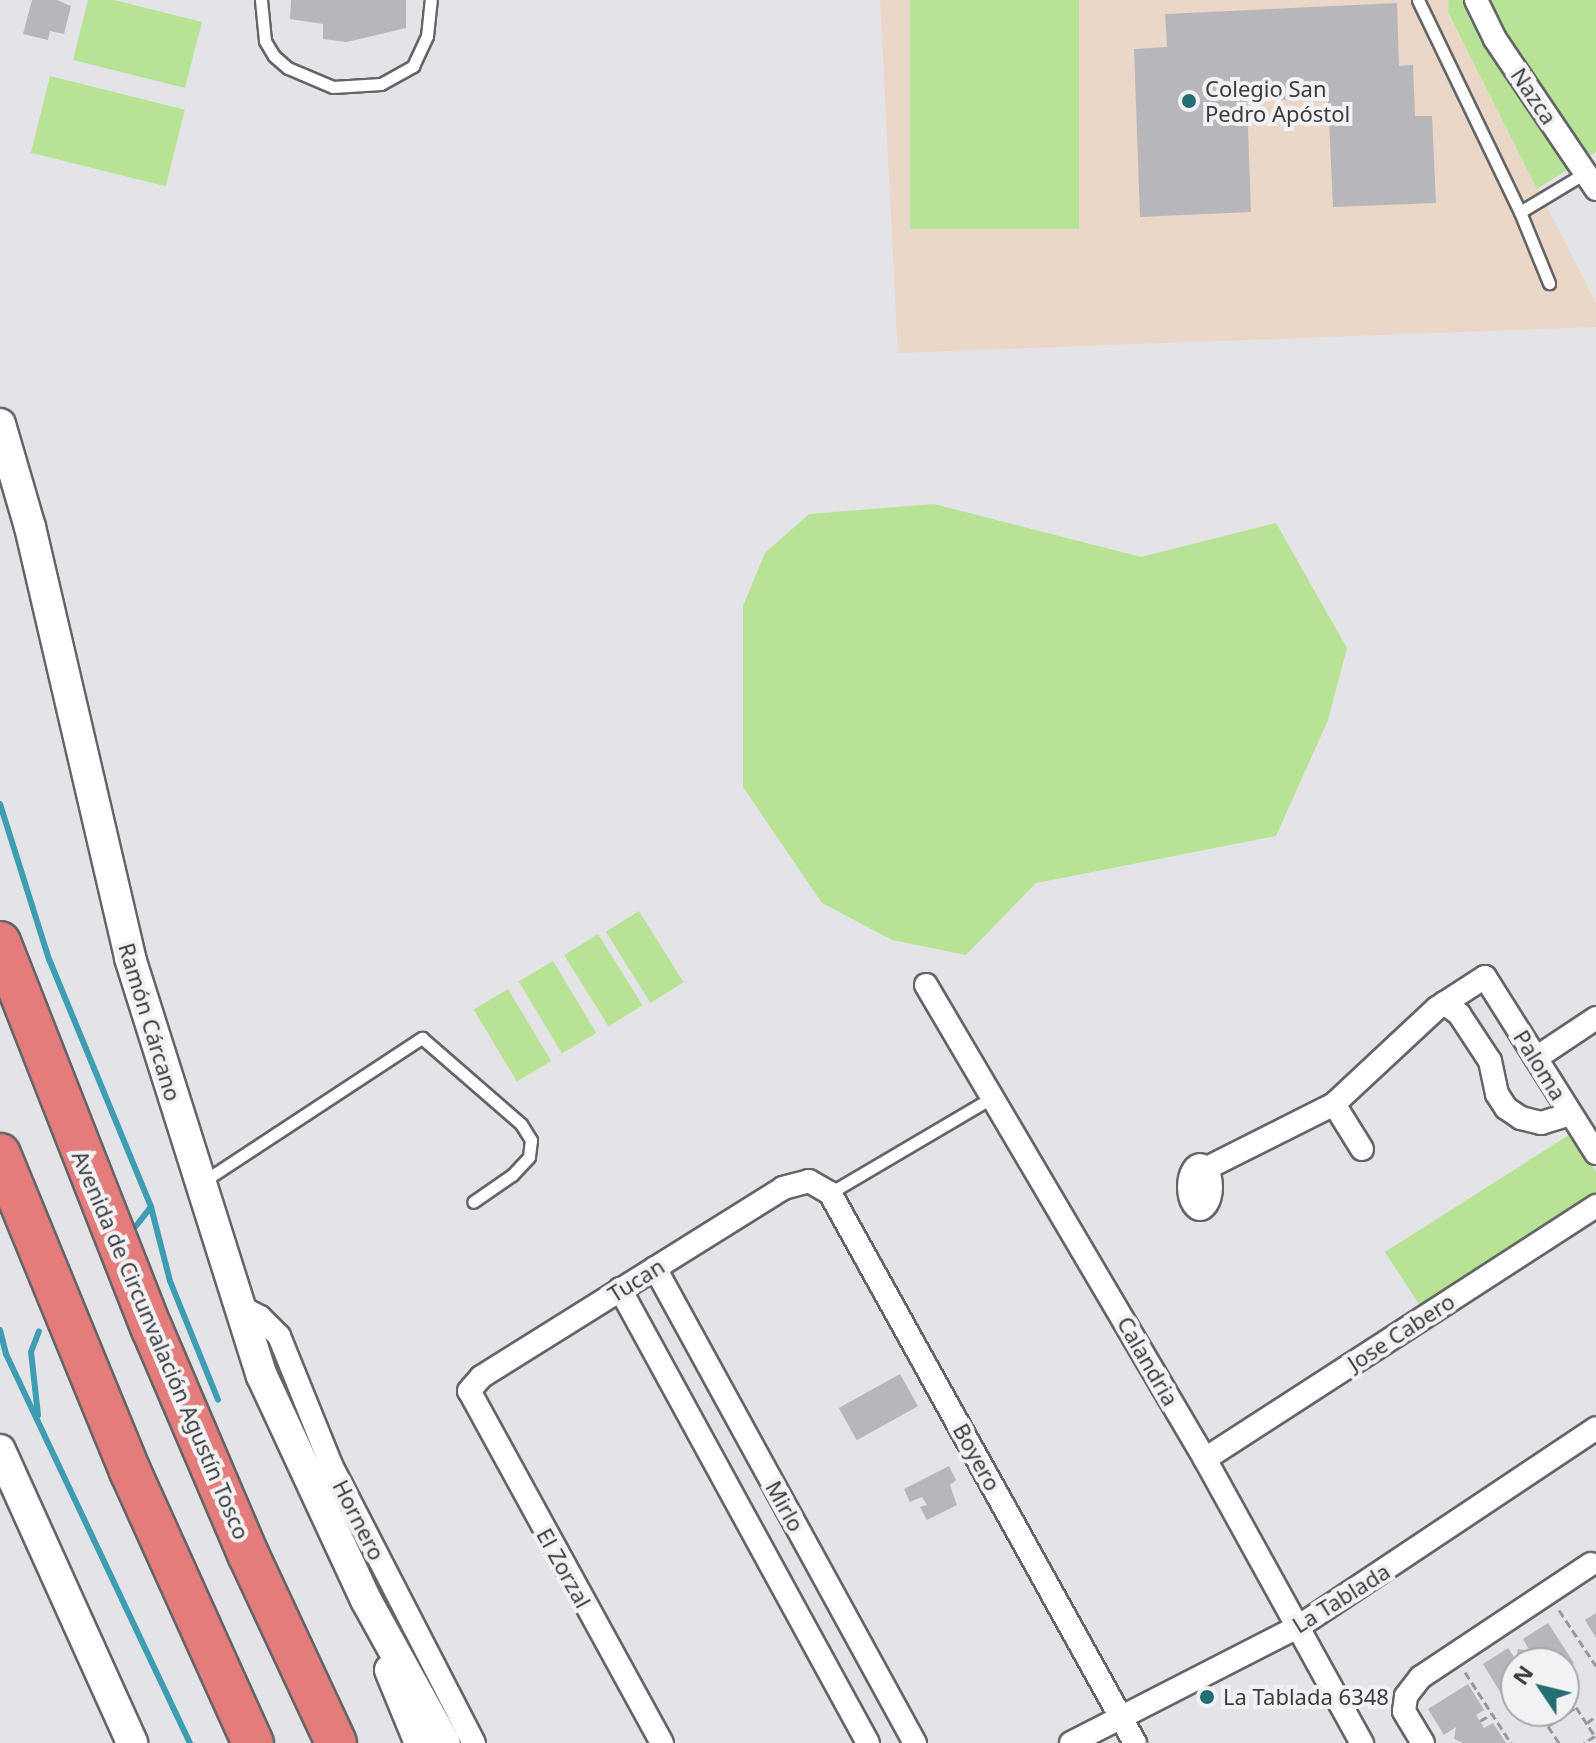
<!DOCTYPE html>
<html>
<head>
<meta charset="utf-8">
<style>
  body { margin:0 }
  #map { position:relative; width:1596px; height:1743px; overflow:hidden; background:#e4e4e8; font-family:"Noto Sans",sans-serif }
  div>[style] { position:absolute }
  [style*='--x'] { left:calc(var(--x)*1px); top:calc(var(--y)*1px); width:calc(var(--w)*1px); rotate:calc(var(--a)*1deg) }
  .education>* { inset:0; background:#ebd7c8 }
  .green>* { inset:0; background:#b8e394; transform-origin:0 0 }
  .stream>* { height:6px; margin:-3px; padding:0 3px; transform-origin:3px; border-radius:3px; background:#3e9db2 }
  .building>* { inset:0; background:#b7b7bb; transform-origin:0 0 }
  .path>* { height:3px; margin-top:-1.5px; transform-origin:0; background:repeating-linear-gradient(90deg,#99999c 0 8px,transparent 0 12px) }
  .roads { filter:drop-shadow(2px 0 #656568) drop-shadow(-2px 0 #656568) drop-shadow(0 2px #656568) drop-shadow(0 -2px #656568) }
  .lane>* { height:11px; margin:-5.5px; padding:0 5.5px; transform-origin:5.5px; border-radius:5.5px; background:#fff }
  .street>* { height:22px; margin:-11px; padding:0 11px; transform-origin:11px; border-radius:11px; background:#fff }
  .street>.ring { margin:-11px; padding:0; box-sizing:content-box; background:none; border:22px solid #fff; border-radius:50% }
  .secondary>* { height:30px; margin:-15px; padding:0 15px; transform-origin:15px; border-radius:15px; background:#fff }
  .highway>* { height:40px; margin:-20px; padding:0 20px; transform-origin:20px; border-radius:20px; background:#e37c7a }
  .dots>* { width:22px; height:22px; translate:-50% -50%; box-sizing:border-box; border:4px solid #f2f2f5; border-radius:50% }
  span { translate:-50% -50%; white-space:nowrap; text-align:center; line-height:1.15; -webkit-text-stroke:8px #f2f2f5; paint-order:stroke }
  .poi-label { font-size:22px; color:#3c3c3e }
  .left { translate:0 -50%; text-align:left }
  .street-label { font-size:22px; color:#3c3c3e }
  .north { position:absolute; left:1500px; top:1647px; width:80px; height:80px; box-sizing:border-box; background:#f2f2f5; border:2px solid #a9a9ac; border-radius:50%; rotate:305deg; font-size:22px; font-weight:700; line-height:32px; text-align:center; color:#3c3c3e }
  .north::after { content:''; display:block; margin:auto; width:28px; height:36px; background:#226e72; clip-path:polygon(50% 0,100% 100%,50% 72%,0 100%) }
</style>
</head>
<body>
<div id="map">
  <div class="education">
    <div style="clip-path:polygon(880px 0,1449px 0,1448px 13px,1596px 303px,1596px 327px,898px 353px)"></div>
  </div>
  <div class="green">
    <div style="clip-path:polygon(88px 0,114px 0,202px 22px,185px 88px,73px 60px)"></div>
    <div style="left:910px;top:0;width:169px;height:229px"></div>
    <div style="clip-path:polygon(1449px 0,1596px 0,1596px 152px,1537px 189px,1448px 12px)"></div>
    <div style="left:50px;top:76px;width:139px;height:79px;rotate:14deg"></div>
    <div style="clip-path:polygon(934px 504px,1141px 557px,1276px 523px,1347px 648px,1328px 720px,1276px 836px,1036px 883px,966px 955px,892px 940px,822px 903px,743px 787px,743px 606px,765px 553px,809px 514px)"></div>
    <div style="left:639px;top:911px;width:84px;height:39px;rotate:58deg"></div>
    <div style="left:598px;top:934px;width:84px;height:40px;rotate:58deg"></div>
    <div style="left:553px;top:961px;width:84px;height:40px;rotate:59deg"></div>
    <div style="left:508px;top:989px;width:84px;height:40px;rotate:59deg"></div>
    <div style="clip-path:polygon(1572px 1133px,1596px 1172px,1596px 1198px,1422px 1309px,1385px 1252px)"></div>
  </div>
  <div class="stream">
    <div style="--x:0;--y:804;--w:163;--a:72.5"></div>
    <div style="--x:49;--y:959;--w:268;--a:67.6"></div>
    <div style="--x:151;--y:1207;--w:76;--a:75.6"></div>
    <div style="--x:170;--y:1281;--w:128;--a:68"></div>
    <div style="--x:136;--y:1226;--w:24;--a:-52"></div>
    <div style="--x:0;--y:1330;--w:25;--a:76"></div>
    <div style="--x:6;--y:1354;--w:430;--a:64.7"></div>
    <div style="--x:38;--y:1415;--w:63;--a:-96.3"></div>
    <div style="--x:31;--y:1352;--w:22;--a:-69"></div>
  </div>
  <div class="building">
    <div style="clip-path:polygon(32px 0,57px 0,71px 6px,64px 34px,50px 31px,48px 40px,23px 34px)"></div>
    <div style="clip-path:polygon(291px 0,406px 0,406px 28px,347px 42px,323px 39px,323px 24px,290px 19px)"></div>
    <div style="clip-path:polygon(1397px 3px,1399px 66px,1413px 65px,1415px 116px,1432px 116px,1436px 203px,1333px 207px,1328px 98px,1247px 101px,1251px 212px,1140px 217px,1134px 49px,1167px 47px,1165px 14px)"></div>
    <div style="left:900px;top:1374px;width:37px;height:70px;rotate:61deg"></div>
    <div style="clip-path:polygon(949px 1466px,956px 1480px,950px 1485px,957px 1505px,927px 1520px,920px 1507px,927px 1505px,922px 1497px,910px 1502px,904px 1489px)"></div>
    <div style="clip-path:polygon(1596px 1613px,1596px 1638px,1585px 1620px)"></div>
    <div style="clip-path:polygon(1548px 1623px,1574px 1663px,1564px 1669px,1564px 1663px,1516px 1663px,1516px 1700px,1508px 1705px,1483px 1664px,1508px 1648px,1516px 1660px,1518px 1649px,1530px 1651px,1523px 1639px)"></div>
    <div style="clip-path:polygon(1468px 1684px,1484px 1710px,1476px 1715px,1484px 1728px,1493px 1723px,1506px 1743px,1463px 1743px,1454px 1739px,1456px 1727px,1444px 1735px,1428px 1709px)"></div>
  </div>
  <div class="path">
    <div style="--x:1559;--y:1610;--w:67;--a:56.5"></div>
    <div style="--x:1465;--y:1672;--w:85;--a:57.1"></div>
    <div style="--x:1480;--y:1721;--w:12;--a:-31"></div>
    <div style="--x:1587;--y:1723;--w:11;--a:-38"></div>
    <div style="--x:1559;--y:1743;--w:20;--a:-123"></div>
    <div style="--x:1548;--y:1726;--w:34;--a:-34"></div>
    <div style="--x:1576;--y:1707;--w:35;--a:57"></div>
    <div style="--x:1595;--y:1736;--w:13;--a:148"></div>
  </div>
  <div class="roads">
    <div class="lane">
      <div style="--x:261;--y:0;--w:41;--a:84.4"></div>
      <div style="--x:265;--y:41;--w:17;--a:59"></div>
      <div style="--x:274;--y:56;--w:18;--a:41"></div>
      <div style="--x:288;--y:68;--w:49;--a:22.9"></div>
      <div style="--x:333;--y:87;--w:48;--a:-3.6"></div>
      <div style="--x:381;--y:84;--w:37;--a:-29"></div>
      <div style="--x:413;--y:66;--w:33;--a:-65"></div>
      <div style="--x:427;--y:36;--w:36;--a:-84"></div>
      <div style="--x:1418;--y:0;--w:235;--a:64.3"></div>
      <div style="--x:1520;--y:212;--w:77;--a:67.8"></div>
      <div style="--x:1520;--y:212;--w:76;--a:-31"></div>
      <div style="--x:204;--y:1181;--w:261;--a:-33.3"></div>
      <div style="--x:422;--y:1038;--w:131;--a:41"></div>
      <div style="--x:521;--y:1124;--w:19;--a:58"></div>
      <div style="--x:531;--y:1140;--w:17;--a:97"></div>
      <div style="--x:529;--y:1157;--w:25;--a:133"></div>
      <div style="--x:512;--y:1175;--w:47;--a:145.3"></div>
      <div style="--x:830;--y:1193;--w:189;--a:-30.5"></div>
    </div>
    <div class="street">
      <div style="--x:1476;--y:0;--w:43;--a:64"></div>
      <div style="--x:1495;--y:39;--w:181;--a:56"></div>
      <div style="--x:926;--y:985;--w:550;--a:59.52"></div>
      <div style="--x:1205;--y:1459;--w:325;--a:61.1"></div>
      <div style="--x:1444;--y:1003;--w:19;--a:36"></div>
      <div style="--x:1459;--y:1014;--w:56;--a:56.6"></div>
      <div style="--x:1490;--y:1061;--w:34;--a:78"></div>
      <div style="--x:1497;--y:1094;--w:17;--a:57"></div>
      <div style="--x:1506;--y:1108;--w:18;--a:34"></div>
      <div style="--x:1521;--y:1118;--w:21;--a:14"></div>
      <div style="--x:1541;--y:1123;--w:31;--a:-17"></div>
      <div style="--x:1536;--y:1058;--w:72;--a:-33.7"></div>
      <div style="--x:1334;--y:1104;--w:53;--a:58.1"></div>
      <div class="ring" style="left:1189px;top:1165px;width:-4px;height:-4px"></div>
      <div style="--x:1205;--y:1169;--w:144;--a:-26.7"></div>
      <div style="--x:1334;--y:1104;--w:141;--a:-43"></div>
      <div style="--x:1437;--y:1008;--w:57;--a:-32.9"></div>
      <div style="--x:1485;--y:977;--w:208;--a:57.8"></div>
      <div style="--x:655;--y:1268;--w:542;--a:61.31"></div>
      <div style="--x:620;--y:1289;--w:517;--a:61.35"></div>
      <div style="--x:239;--y:1306;--w:24;--a:28"></div>
      <div style="--x:260;--y:1317;--w:27;--a:45"></div>
      <div style="--x:279;--y:1336;--w:139;--a:68"></div>
      <div style="--x:331;--y:1465;--w:313;--a:62.8"></div>
      <div style="--x:1205;--y:1459;--w:466;--a:-32.9"></div>
      <div style="--x:662;--y:1743;--w:401;--a:-118.7"></div>
      <div style="--x:469;--y:1391;--w:18;--a:-49"></div>
      <div style="--x:481;--y:1377;--w:356;--a:-32"></div>
      <div style="--x:783;--y:1188;--w:27;--a:-15"></div>
      <div style="--x:809;--y:1181;--w:24;--a:30"></div>
      <div style="--x:830;--y:1193;--w:629;--a:60.99"></div>
      <div style="--x:1071;--y:1743;--w:255;--a:-27.1"></div>
      <div style="--x:1298;--y:1627;--w:358;--a:-33.7"></div>
      <div style="--x:1423;--y:1743;--w:37;--a:-121"></div>
      <div style="--x:1404;--y:1711;--w:15;--a:-82"></div>
      <div style="--x:1406;--y:1696;--w:24;--a:-52"></div>
      <div style="--x:1421;--y:1677;--w:204;--a:-33.6"></div>
    </div>
    <div class="secondary">
      <div style="--x:0;--y:424;--w:107;--a:73.8"></div>
      <div style="--x:30;--y:527;--w:442;--a:76.9"></div>
      <div style="--x:130;--y:958;--w:438;--a:72.5"></div>
      <div style="--x:262;--y:1376;--w:247;--a:65.1"></div>
      <div style="--x:366;--y:1600;--w:163;--a:61.1"></div>
      <div style="--x:0;--y:1450;--w:321;--a:65.7"></div>
      <div style="--x:390;--y:1670;--w:79;--a:67.7"></div>
    </div>
    <div class="highway">
      <div style="--x:0;--y:942;--w:416;--a:68.6"></div>
      <div style="--x:152;--y:1329;--w:245;--a:66.9"></div>
      <div style="--x:248;--y:1554;--w:208;--a:65"></div>
      <div style="--x:0;--y:1154;--w:343;--a:67.7"></div>
      <div style="--x:130;--y:1471;--w:299;--a:65.7"></div>
    </div>
  </div>
  <div class="dots">
    <div style="left:1189px;top:101px;background:#226e72"></div>
    <div style="left:1207px;top:1697px;background:#226e72"></div>
  </div>
  <div class="poi-label">
    <span class="left" style="left:1205px;top:101px">Colegio San<br>Pedro Apóstol</span>
    <span class="left" style="left:1223px;top:1697px">La Tablada 6348</span>
  </div>
  <div class="street-label">
    <span style="left:1534px;top:96px;rotate:56deg">Nazca</span>
    <span style="left:150px;top:1022px;rotate:73deg">Ramón Cárcano</span>
    <span style="left:1540px;top:1065px;rotate:58deg">Paloma</span>
    <span style="left:636px;top:1280px;rotate:-32deg">Tucan</span>
    <span style="left:1401px;top:1332px;rotate:-33deg">Jose Cabero</span>
    <span style="left:161px;top:1345px;rotate:67deg">Avenida de Circunvalación Agustín Tosco</span>
    <span style="left:1148px;top:1361px;rotate:60deg">Calandria</span>
    <span style="left:977px;top:1457px;rotate:61deg">Boyero</span>
    <span style="left:785px;top:1506px;rotate:61deg">Mirlo</span>
    <span style="left:359px;top:1520px;rotate:63deg">Hornero</span>
    <span style="left:564px;top:1568px;rotate:61deg">El Zorzal</span>
    <span style="left:1341px;top:1598px;rotate:-32deg">La Tablada</span>
  </div>
  <div class="north">N</div>
</div>
</body>
</html>
